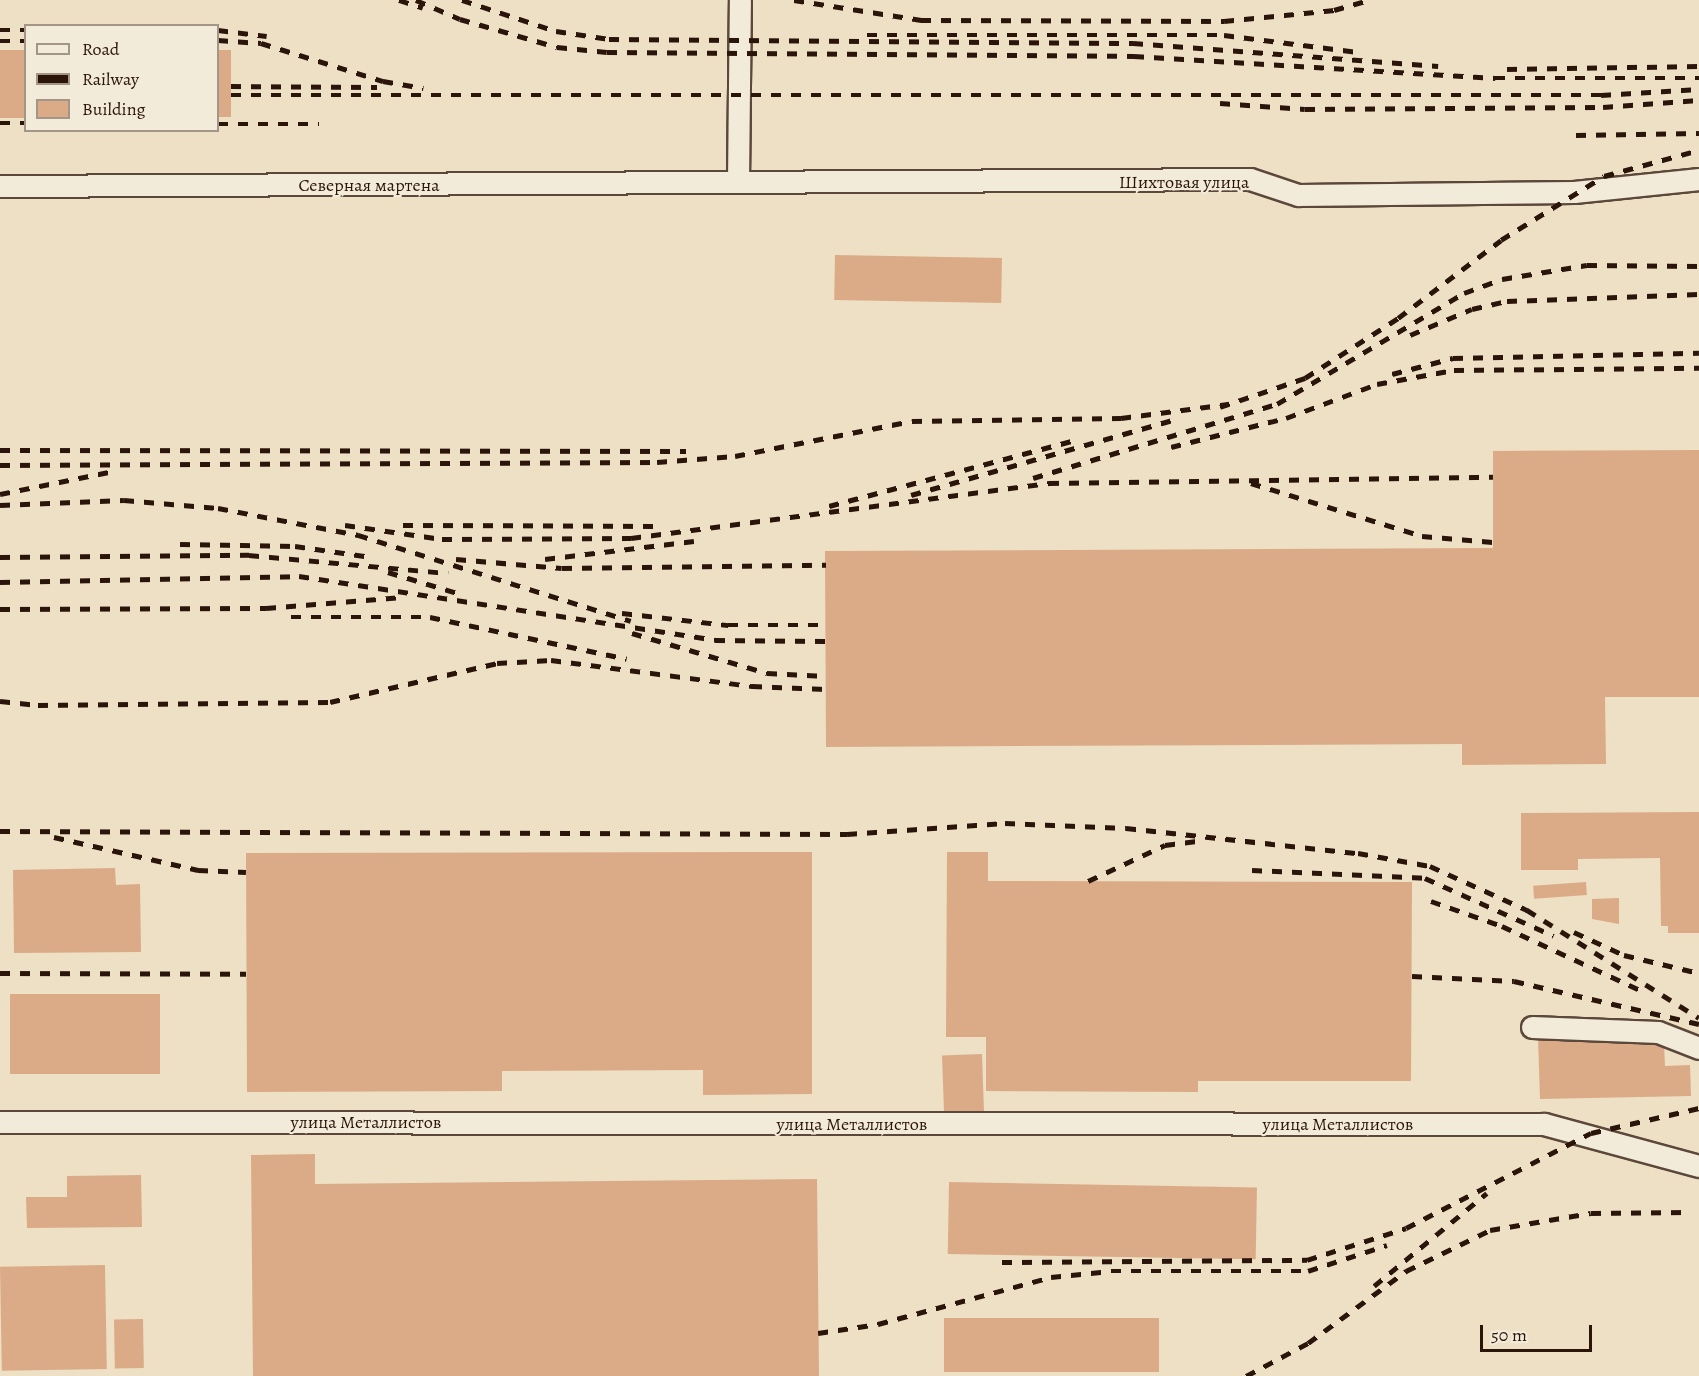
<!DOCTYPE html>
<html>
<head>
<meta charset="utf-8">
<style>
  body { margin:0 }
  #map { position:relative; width:1699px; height:1376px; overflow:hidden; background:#ede0c5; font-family:Alegreya,serif }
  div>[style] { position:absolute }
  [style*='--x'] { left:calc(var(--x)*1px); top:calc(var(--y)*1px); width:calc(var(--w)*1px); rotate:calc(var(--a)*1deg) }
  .building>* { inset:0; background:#dbaa87; transform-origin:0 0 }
  .roads { filter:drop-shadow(2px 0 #5c483a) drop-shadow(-2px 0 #5c483a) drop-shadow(0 2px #5c483a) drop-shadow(0 -2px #5c483a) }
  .minor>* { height:21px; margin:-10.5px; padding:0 10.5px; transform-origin:10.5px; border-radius:10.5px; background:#f3ebd9 }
  .rail>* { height:4.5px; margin-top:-2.25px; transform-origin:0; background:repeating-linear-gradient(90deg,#2b150b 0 10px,transparent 0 20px) }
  span { translate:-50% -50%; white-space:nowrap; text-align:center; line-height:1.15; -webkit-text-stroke:4.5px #f3ebd9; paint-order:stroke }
  .street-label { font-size:18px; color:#2b150b }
  .legend { position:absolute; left:24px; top:24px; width:195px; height:108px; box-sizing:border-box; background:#f3ebd9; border:2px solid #a39587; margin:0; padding:8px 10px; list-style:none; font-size:18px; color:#2b150b }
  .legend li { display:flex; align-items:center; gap:12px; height:30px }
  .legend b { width:30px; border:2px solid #a39587 }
  .scale { position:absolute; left:1480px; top:1325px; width:112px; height:27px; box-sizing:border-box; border:3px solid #2b150b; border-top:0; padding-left:8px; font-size:18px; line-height:21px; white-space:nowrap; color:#2b150b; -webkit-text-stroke:4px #f3ebd9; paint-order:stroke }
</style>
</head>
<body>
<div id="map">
  <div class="building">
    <div style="left:0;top:50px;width:26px;height:68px"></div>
    <div style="left:218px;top:50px;width:13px;height:67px"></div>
    <div style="left:835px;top:255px;width:167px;height:45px;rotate:1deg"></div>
    <div style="clip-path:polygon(1699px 450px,1699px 697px,1605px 697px,1606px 764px,1462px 765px,1462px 744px,826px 747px,825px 551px,1493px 548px,1493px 451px)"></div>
    <div style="clip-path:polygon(1699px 812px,1699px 933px,1668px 933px,1668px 926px,1661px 926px,1660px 858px,1578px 859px,1578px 870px,1521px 870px,1521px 813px)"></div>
    <div style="clip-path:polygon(812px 852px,812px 1094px,703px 1095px,703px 1070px,502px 1071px,502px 1091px,247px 1092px,246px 853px)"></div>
    <div style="clip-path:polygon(947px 852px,988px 852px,988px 881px,1412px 882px,1411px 1081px,1198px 1081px,1198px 1092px,986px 1091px,986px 1037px,946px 1037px)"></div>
    <div style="clip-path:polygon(115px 868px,116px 885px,140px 884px,141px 952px,14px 953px,13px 870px)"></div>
    <div style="left:1586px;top:882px;width:13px;height:53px;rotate:86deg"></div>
    <div style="clip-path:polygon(1619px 898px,1619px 924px,1592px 919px,1592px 899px)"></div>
    <div style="left:160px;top:994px;width:80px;height:150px;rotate:90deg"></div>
    <div style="clip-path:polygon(1635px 1036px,1636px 1045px,1664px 1044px,1665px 1066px,1690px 1065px,1691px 1096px,1540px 1099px,1538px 1038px)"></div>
    <div style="left:982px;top:1054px;width:64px;height:40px;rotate:88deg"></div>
    <div style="clip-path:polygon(315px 1154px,315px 1184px,817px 1179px,819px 1376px,253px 1376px,251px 1155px)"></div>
    <div style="clip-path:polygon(141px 1175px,142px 1227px,27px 1228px,26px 1197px,67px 1197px,67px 1176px)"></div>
    <div style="left:949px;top:1182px;width:308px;height:72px;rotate:1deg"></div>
    <div style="left:105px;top:1265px;width:104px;height:105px;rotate:89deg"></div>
    <div style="left:944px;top:1318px;width:215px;height:54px"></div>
    <div style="left:143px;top:1319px;width:49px;height:29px;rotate:89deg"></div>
  </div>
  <div class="roads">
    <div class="minor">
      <div style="--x:738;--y:182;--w:182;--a:-89.4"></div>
      <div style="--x:0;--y:186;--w:1250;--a:-0.32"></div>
      <div style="--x:1250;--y:179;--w:51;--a:18.4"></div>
      <div style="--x:1298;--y:195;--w:276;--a:-0.6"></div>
      <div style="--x:1574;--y:192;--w:126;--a:-5.9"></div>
      <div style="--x:1532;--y:1027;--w:126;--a:2.3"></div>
      <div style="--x:1658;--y:1032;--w:44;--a:21.3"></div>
      <div style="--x:0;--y:1122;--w:1544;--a:0.07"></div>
      <div style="--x:1544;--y:1124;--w:161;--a:15.2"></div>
    </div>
  </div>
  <div class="rail">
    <div style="--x:399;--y:0;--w:25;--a:18"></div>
    <div style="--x:416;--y:0;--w:48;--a:23.4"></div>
    <div style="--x:460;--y:19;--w:101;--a:16.1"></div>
    <div style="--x:557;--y:47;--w:50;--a:5.7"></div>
    <div style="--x:607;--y:52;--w:527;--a:0.43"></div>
    <div style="--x:1134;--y:56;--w:362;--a:3.5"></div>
    <div style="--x:1495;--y:78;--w:204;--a:0"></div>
    <div style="--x:462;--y:0;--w:99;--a:18.3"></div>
    <div style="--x:556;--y:31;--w:54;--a:8.6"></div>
    <div style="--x:609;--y:39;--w:524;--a:0.44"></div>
    <div style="--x:1133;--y:43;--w:306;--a:4.3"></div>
    <div style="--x:794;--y:0;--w:129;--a:8.9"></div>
    <div style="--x:921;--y:20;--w:303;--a:0.2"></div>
    <div style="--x:1224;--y:21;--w:111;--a:-5.7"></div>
    <div style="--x:1334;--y:10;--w:36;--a:-16"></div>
    <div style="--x:0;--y:30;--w:26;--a:0"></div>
    <div style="--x:218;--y:30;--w:49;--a:7"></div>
    <div style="--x:867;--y:35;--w:357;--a:0"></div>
    <div style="--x:1224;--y:35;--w:135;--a:7.2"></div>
    <div style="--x:218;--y:40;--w:43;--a:4"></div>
    <div style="--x:261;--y:43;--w:128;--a:17.3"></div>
    <div style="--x:383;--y:81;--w:41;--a:9.9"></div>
    <div style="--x:0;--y:41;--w:26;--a:0"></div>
    <div style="--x:1507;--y:69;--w:192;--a:-0.9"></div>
    <div style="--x:231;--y:86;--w:146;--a:0.4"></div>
    <div style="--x:231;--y:95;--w:1370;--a:0"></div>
    <div style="--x:1601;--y:95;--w:98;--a:-3.5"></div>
    <div style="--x:1220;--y:103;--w:85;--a:4"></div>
    <div style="--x:1305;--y:109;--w:298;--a:-0.4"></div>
    <div style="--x:1603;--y:107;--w:96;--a:-4.2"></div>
    <div style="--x:0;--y:123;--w:26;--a:0"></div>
    <div style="--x:218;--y:124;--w:101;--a:0"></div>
    <div style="--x:1576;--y:135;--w:123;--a:-0.9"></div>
    <div style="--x:1410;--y:335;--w:67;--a:-22.8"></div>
    <div style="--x:1472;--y:309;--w:36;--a:-13"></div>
    <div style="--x:1507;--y:301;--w:192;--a:-2.1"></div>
    <div style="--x:1392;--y:374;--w:63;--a:-14.7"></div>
    <div style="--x:1453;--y:358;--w:246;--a:-1.2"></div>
    <div style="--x:1220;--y:407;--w:90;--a:-18.8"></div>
    <div style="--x:1305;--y:378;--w:111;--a:-32.8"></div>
    <div style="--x:1398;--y:318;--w:129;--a:-37.1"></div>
    <div style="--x:1501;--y:240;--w:121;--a:-31.9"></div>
    <div style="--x:1604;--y:176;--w:98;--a:-15.3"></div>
    <div style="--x:1171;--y:447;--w:119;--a:-14.2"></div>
    <div style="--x:1286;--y:418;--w:97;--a:-20.5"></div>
    <div style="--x:1377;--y:384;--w:78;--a:-10.3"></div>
    <div style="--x:1454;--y:370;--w:245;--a:-0.5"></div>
    <div style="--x:0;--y:450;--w:686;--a:0.08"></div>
    <div style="--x:0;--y:465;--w:657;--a:-0.26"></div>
    <div style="--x:657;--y:462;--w:78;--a:-4.4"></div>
    <div style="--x:735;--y:456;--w:180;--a:-11.2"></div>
    <div style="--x:912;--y:421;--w:209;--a:-0.8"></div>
    <div style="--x:1121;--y:418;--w:108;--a:-7.5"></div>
    <div style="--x:1033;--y:478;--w:255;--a:-16.9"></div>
    <div style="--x:1277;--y:404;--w:217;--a:-30.7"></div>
    <div style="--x:1464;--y:293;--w:40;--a:-20.2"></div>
    <div style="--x:1502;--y:279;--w:86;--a:-9.4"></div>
    <div style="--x:1587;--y:265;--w:112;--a:0.5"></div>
    <div style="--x:1251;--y:483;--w:179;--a:17.2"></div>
    <div style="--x:1422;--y:536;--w:71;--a:4.8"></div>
    <div style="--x:0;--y:494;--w:116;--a:-11.4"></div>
    <div style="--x:911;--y:495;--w:273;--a:-16"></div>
    <div style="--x:0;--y:505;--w:124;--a:-2.3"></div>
    <div style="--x:124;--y:500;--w:94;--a:4.9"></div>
    <div style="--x:218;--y:508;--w:143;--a:10.9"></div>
    <div style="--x:358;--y:535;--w:286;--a:17.5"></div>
    <div style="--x:829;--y:506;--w:252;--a:-15"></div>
    <div style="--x:345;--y:525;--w:98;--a:8.2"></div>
    <div style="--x:442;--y:539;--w:189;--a:-0.3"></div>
    <div style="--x:631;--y:538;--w:422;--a:-7.5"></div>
    <div style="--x:1049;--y:483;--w:444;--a:-0.8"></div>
    <div style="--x:403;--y:525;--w:252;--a:0.2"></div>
    <div style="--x:180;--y:544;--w:115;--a:1"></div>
    <div style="--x:295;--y:546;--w:77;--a:8.2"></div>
    <div style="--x:0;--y:557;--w:249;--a:-0.5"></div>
    <div style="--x:249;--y:555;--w:200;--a:5.2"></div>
    <div style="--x:456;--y:559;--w:106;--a:4.9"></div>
    <div style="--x:562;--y:568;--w:264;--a:-0.7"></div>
    <div style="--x:545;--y:559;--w:150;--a:-6.9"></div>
    <div style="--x:388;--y:572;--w:72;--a:16.9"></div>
    <div style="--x:0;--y:582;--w:299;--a:-1.1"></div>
    <div style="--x:299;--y:576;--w:421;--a:8.7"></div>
    <div style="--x:715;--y:640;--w:111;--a:0.5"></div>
    <div style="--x:0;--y:609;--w:266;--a:-0.2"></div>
    <div style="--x:266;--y:608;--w:137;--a:-4.6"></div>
    <div style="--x:622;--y:613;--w:107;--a:6.5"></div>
    <div style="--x:728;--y:625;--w:98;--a:0"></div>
    <div style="--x:291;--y:617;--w:139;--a:0"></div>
    <div style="--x:430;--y:617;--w:201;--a:12"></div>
    <div style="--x:632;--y:633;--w:141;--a:16.5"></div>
    <div style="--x:767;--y:673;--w:59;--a:2.9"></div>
    <div style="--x:0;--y:701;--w:38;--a:6"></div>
    <div style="--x:38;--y:705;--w:292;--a:-0.6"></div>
    <div style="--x:330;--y:702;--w:171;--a:-13.1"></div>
    <div style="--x:497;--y:663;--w:54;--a:-3.2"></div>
    <div style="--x:551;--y:660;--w:203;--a:7.4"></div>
    <div style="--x:752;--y:686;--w:74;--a:2.3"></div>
    <div style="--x:0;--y:831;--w:847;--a:0.2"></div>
    <div style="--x:847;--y:834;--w:158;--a:-4"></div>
    <div style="--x:1005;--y:823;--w:121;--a:2.4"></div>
    <div style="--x:1126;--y:828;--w:233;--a:6.2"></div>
    <div style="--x:1358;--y:853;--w:73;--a:10.2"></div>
    <div style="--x:1430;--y:866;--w:107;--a:24.4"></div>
    <div style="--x:1527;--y:910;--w:203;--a:32.1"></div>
    <div style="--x:54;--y:837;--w:148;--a:12.9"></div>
    <div style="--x:198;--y:870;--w:48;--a:2.4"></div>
    <div style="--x:1252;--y:870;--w:173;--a:2.6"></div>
    <div style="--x:1425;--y:878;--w:141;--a:24.2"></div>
    <div style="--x:1088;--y:881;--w:85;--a:-25.1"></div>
    <div style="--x:1165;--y:845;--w:34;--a:-7"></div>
    <div style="--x:1431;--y:901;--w:75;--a:19.4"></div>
    <div style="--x:1502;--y:926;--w:154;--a:24.9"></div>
    <div style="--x:1574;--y:932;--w:55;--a:24.7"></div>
    <div style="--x:1624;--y:955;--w:77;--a:13.5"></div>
    <div style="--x:0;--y:973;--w:246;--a:0.2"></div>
    <div style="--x:1412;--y:976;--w:102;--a:2.8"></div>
    <div style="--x:1514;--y:981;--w:190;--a:13.1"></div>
    <div style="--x:1002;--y:1262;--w:305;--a:-0.4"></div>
    <div style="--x:1307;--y:1260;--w:104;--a:-17.9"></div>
    <div style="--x:1406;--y:1228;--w:208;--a:-27.2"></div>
    <div style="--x:1591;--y:1133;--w:111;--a:-13"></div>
    <div style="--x:1374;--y:1286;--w:146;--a:-39.5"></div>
    <div style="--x:818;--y:1333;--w:61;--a:-8.5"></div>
    <div style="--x:878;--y:1324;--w:179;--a:-15.2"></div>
    <div style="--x:1051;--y:1277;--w:60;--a:-5.7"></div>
    <div style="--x:1111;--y:1271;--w:197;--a:0"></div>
    <div style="--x:1308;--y:1271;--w:83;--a:-18.2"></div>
    <div style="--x:1246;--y:1376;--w:70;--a:-28"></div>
    <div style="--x:1308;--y:1343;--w:122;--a:-36.3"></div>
    <div style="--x:1406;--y:1271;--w:93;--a:-26"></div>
    <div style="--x:1490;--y:1230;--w:102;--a:-9.6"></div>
    <div style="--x:1591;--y:1213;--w:99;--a:-0.6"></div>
  </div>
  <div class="street-label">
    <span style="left:1184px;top:182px">Шихтовая улица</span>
    <span style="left:369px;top:185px">Северная мартена</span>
    <span style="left:366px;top:1122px">улица Металлистов</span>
    <span style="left:852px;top:1124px">улица Металлистов</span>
    <span style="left:1338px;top:1124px">улица Металлистов</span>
  </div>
  <ul class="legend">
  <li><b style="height:8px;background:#f3ebd9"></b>Road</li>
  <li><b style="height:8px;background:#2b150b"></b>Railway</li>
  <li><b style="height:16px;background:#dbaa87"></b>Building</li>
  </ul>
  <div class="scale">50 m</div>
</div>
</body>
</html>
